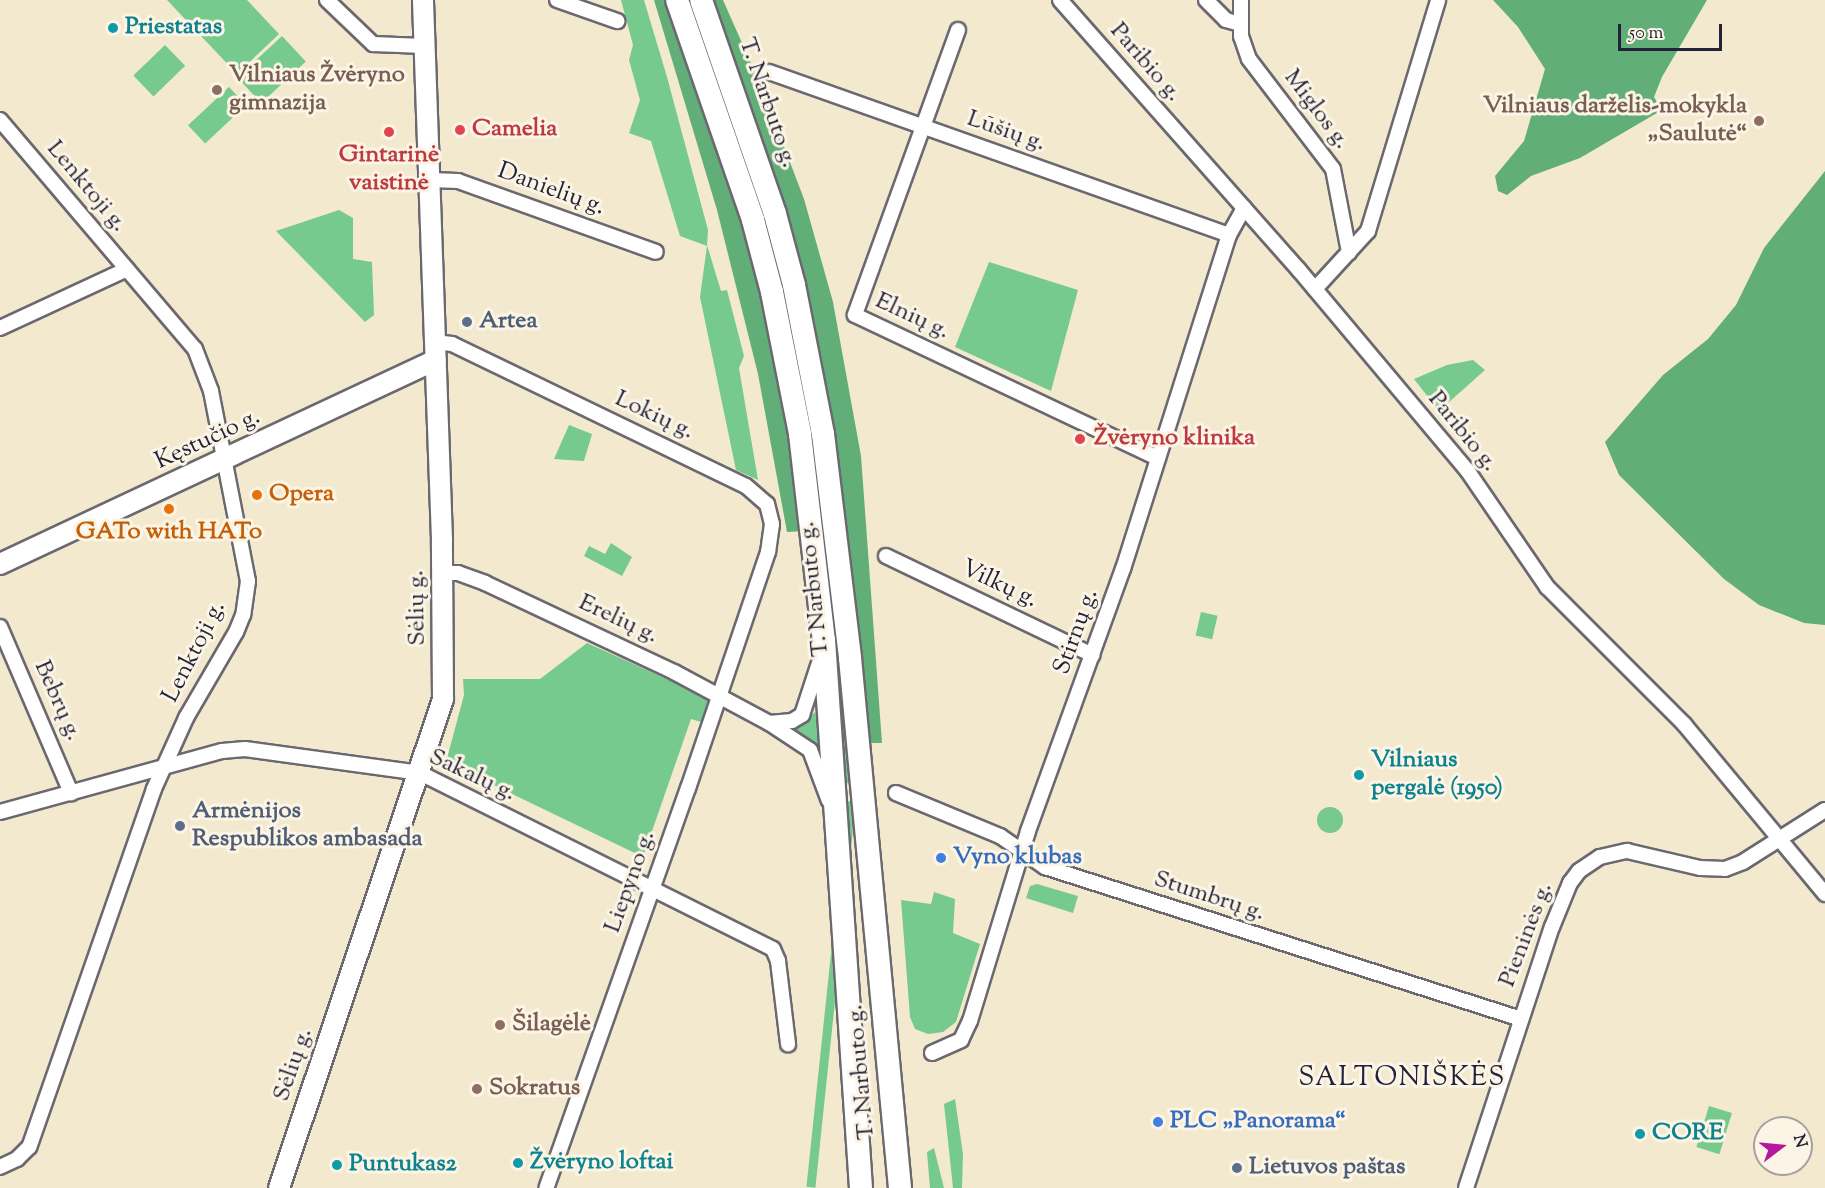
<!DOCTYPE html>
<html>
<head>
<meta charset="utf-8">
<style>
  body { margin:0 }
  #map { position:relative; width:1825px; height:1188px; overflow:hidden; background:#f3e9cf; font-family:"Sorts Mill Goudy",serif }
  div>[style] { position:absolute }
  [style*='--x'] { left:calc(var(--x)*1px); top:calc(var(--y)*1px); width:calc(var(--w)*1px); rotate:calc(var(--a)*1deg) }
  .green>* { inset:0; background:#77ca8d; transform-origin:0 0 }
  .round { border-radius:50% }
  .forest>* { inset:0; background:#61ae78 }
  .roads { filter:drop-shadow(2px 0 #6b686f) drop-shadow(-2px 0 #6b686f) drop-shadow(0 2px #6b686f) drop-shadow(0 -2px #6b686f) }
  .street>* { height:14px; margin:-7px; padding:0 7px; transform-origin:7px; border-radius:7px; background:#fff }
  .secondary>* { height:20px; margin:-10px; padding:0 10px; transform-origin:10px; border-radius:10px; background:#fff }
  .primary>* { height:22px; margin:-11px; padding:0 11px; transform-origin:11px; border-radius:11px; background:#fff }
  .dots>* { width:16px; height:16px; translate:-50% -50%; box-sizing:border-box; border:3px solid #fcf5e5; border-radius:50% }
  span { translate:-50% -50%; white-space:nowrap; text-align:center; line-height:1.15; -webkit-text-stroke:6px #fcf5e5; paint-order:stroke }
  .culture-label { font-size:24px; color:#0d838f; font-weight:700 }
  .left { translate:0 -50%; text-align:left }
  .street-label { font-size:24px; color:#22223b }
  .education-label { font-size:24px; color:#785e54; font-weight:700 }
  .right { translate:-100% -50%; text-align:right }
  .health-label { font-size:24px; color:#be3a42; font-weight:700 }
  .service-label { font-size:24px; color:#4e5e75; font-weight:700 }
  .food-label { font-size:24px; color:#c56008; font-weight:700 }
  .shop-label { font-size:24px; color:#366cbe; font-weight:700 }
  .quarter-label { font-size:27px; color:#22223b; letter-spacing:1.5px }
  .north { position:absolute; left:1753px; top:1116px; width:60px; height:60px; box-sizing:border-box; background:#fcf5e5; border:2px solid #a5a1a1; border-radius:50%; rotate:74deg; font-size:16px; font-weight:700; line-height:24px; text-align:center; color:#22223b }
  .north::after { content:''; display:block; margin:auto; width:21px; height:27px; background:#b5179e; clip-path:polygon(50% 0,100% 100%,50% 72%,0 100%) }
  .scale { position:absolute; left:1618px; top:24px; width:104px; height:27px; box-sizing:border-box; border:3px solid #22223b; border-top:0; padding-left:8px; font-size:18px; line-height:21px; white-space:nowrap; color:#22223b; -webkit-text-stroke:4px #fcf5e5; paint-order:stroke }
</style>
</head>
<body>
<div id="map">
  <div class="green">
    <div style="clip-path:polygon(167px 0,247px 0,279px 34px,237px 74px)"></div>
    <div style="clip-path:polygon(621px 0,644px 0,667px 77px,708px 230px,707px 245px,721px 291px,727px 290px,744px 356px,739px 368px,758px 480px,736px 470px,700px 297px,707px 246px,680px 236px,651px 141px,629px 133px,640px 100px,629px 60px,633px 45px)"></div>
    <div style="clip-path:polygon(686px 0,691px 0,742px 141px,788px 307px,809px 403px,855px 784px,847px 783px,827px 579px)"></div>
    <div style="left:282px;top:36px;width:35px;height:61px;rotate:47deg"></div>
    <div style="left:165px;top:45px;width:29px;height:44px;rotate:46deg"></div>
    <div style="left:229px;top:87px;width:25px;height:56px;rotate:47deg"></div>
    <div style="clip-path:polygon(339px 210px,353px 218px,353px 259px,372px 262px,374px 315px,365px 322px,276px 231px)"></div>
    <div style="clip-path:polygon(989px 262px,1078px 290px,1051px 391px,955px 347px)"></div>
    <div style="clip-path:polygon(1473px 360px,1485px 370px,1439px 411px,1414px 379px,1447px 365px)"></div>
    <div style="clip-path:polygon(569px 425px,592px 434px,584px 461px,554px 459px)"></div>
    <div style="clip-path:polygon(611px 543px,632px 557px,622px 576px,584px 556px,589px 546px,605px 554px)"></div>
    <div style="left:1201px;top:612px;width:17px;height:24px;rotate:13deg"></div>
    <div style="clip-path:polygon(587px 643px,709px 698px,701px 722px,691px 719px,643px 857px,446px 762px,464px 695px,463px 679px,540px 679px)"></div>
    <div style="clip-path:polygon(815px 712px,818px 717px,820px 748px,796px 730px)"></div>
    <div style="left:847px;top:801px;width:9px;height:388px;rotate:6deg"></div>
    <div class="round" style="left:1317px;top:807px;width:26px;height:26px"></div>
    <div style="clip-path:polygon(1037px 884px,1078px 896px,1073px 913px,1026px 898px,1030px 886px)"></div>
    <div style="clip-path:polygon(934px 892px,955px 899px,953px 933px,980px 944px,956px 1022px,943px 1032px,928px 1034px,915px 1029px,910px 1017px,901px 900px,931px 904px)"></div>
    <div style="clip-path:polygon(955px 1099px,963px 1154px,962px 1188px,953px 1188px,944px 1104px)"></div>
    <div style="left:1709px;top:1106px;width:24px;height:43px;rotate:17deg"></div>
    <div style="clip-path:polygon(934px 1148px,944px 1188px,930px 1188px,927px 1152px)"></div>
  </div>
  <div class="forest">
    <div style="clip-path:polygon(654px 0,666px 0,729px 175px,777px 362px,804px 531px,787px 532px,758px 374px,717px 210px)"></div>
    <div style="clip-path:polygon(708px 0,723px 0,761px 86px,804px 199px,833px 302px,861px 456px,882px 743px,870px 743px,848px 535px,829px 408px)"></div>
    <div style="clip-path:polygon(1493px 0,1707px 0,1662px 77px,1654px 97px,1662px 110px,1580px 158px,1531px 176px,1507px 195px,1498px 191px,1495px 176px,1524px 141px,1545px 69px,1518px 27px)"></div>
    <div style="clip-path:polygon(1825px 171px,1825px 625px,1804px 623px,1759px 605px,1724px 579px,1619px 475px,1605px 442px,1663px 375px,1708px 339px,1736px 305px,1764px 248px)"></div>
  </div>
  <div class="roads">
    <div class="street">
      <div style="--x:327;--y:0;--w:64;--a:43.7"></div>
      <div style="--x:373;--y:44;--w:51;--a:2.2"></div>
      <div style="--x:557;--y:0;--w:64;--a:19.3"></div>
      <div style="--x:1060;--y:0;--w:361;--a:48.5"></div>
      <div style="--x:1299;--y:270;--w:261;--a:50"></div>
      <div style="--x:1467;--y:470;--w:142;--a:55.6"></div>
      <div style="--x:1547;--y:587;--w:194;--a:45"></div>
      <div style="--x:1684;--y:724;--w:221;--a:50.3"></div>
      <div style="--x:1206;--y:0;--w:28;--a:45"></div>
      <div style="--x:1226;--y:20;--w:15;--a:16"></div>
      <div style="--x:1241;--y:0;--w:36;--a:90"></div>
      <div style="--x:1241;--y:36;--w:24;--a:71"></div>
      <div style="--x:1249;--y:59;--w:138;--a:52.6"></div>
      <div style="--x:1333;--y:169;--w:85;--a:79.1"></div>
      <div style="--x:958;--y:30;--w:303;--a:109.9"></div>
      <div style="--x:855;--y:315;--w:335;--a:25.3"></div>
      <div style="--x:769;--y:72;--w:488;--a:19.5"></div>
      <div style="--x:0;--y:120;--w:301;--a:49.6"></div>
      <div style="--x:195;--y:349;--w:45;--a:69.1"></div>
      <div style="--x:211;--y:391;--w:194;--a:79"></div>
      <div style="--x:248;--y:581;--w:34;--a:98"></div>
      <div style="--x:243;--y:615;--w:18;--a:112"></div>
      <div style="--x:236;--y:632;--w:99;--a:120.2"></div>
      <div style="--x:186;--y:718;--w:78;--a:114.3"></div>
      <div style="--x:154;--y:789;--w:379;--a:109.2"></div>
      <div style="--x:29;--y:1147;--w:17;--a:135"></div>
      <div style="--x:17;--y:1159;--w:19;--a:155"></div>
      <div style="--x:430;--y:180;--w:28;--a:2"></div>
      <div style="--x:458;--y:181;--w:210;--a:19.7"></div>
      <div style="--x:1315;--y:289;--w:79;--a:-47.6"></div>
      <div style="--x:1368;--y:231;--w:241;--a:-73.1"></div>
      <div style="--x:0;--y:328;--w:140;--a:-24.9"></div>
      <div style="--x:435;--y:342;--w:17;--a:7"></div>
      <div style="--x:452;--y:344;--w:326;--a:25.8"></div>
      <div style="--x:746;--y:486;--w:28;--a:41"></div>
      <div style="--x:767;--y:504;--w:21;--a:76"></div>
      <div style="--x:772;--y:524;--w:28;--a:98"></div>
      <div style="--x:768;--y:552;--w:249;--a:108.7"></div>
      <div style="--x:688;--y:788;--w:424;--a:109.5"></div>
      <div style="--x:886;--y:556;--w:229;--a:25.6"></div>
      <div style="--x:443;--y:573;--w:15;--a:0"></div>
      <div style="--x:458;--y:573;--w:29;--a:20"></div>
      <div style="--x:485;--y:583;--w:209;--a:25.2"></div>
      <div style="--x:674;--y:672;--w:108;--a:28.2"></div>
      <div style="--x:769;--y:723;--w:49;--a:33.4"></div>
      <div style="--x:810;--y:750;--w:54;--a:69.6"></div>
      <div style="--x:0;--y:627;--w:181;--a:66.8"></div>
      <div style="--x:769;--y:723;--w:23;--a:-5"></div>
      <div style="--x:792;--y:721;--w:12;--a:-31"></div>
      <div style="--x:802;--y:715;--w:55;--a:-71.9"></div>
      <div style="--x:896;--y:793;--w:113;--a:22.5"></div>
      <div style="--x:1000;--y:836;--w:55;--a:34.6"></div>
      <div style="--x:1045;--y:867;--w:499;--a:17.7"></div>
      <div style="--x:0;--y:812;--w:230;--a:-15.4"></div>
      <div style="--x:222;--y:751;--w:23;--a:-5"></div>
      <div style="--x:245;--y:749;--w:177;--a:7.8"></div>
      <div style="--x:420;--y:773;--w:394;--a:26.5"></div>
      <div style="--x:773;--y:949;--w:13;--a:67"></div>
      <div style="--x:778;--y:961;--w:84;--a:83.1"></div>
      <div style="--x:932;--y:1053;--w:32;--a:-24"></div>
      <div style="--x:961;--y:1040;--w:21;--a:-65"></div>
      <div style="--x:970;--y:1021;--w:199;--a:-73"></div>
      <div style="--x:1028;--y:831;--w:279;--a:-70.1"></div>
      <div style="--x:1123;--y:569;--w:350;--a:-72.4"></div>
      <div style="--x:1229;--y:235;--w:31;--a:-61"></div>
      <div style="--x:1466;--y:1188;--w:275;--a:-71.8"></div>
      <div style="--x:1552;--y:927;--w:48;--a:-67.8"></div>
      <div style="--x:1570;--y:883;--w:15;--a:-53"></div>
      <div style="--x:1579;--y:871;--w:25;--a:-34"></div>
      <div style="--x:1600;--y:857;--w:28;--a:-13"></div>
      <div style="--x:1627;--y:851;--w:75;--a:13.1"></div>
      <div style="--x:1700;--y:868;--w:25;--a:2"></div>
      <div style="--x:1725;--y:869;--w:19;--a:-21"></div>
      <div style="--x:1743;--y:862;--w:97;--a:-32.4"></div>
    </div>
    <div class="secondary">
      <div style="--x:0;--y:564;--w:481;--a:-25.1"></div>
      <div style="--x:279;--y:1188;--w:516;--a:-71.46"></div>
      <div style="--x:443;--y:699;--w:159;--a:-90.4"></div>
      <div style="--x:442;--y:540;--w:540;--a:-92.02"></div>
    </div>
    <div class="primary">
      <div style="--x:677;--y:0;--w:233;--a:70.9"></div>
      <div style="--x:753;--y:220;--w:74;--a:75.2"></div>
      <div style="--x:772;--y:292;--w:145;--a:78.8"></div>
      <div style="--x:800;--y:434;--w:207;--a:83.4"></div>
      <div style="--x:824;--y:640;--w:549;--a:86.14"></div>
      <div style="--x:701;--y:0;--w:226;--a:70.9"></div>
      <div style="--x:775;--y:214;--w:73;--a:75"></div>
      <div style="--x:794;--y:285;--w:152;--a:79"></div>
      <div style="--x:823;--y:434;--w:226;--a:83.1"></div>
      <div style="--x:850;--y:658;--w:532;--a:84.61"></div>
    </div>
  </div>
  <div class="dots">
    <div style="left:113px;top:28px;background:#0f9aa8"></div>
    <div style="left:217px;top:90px;background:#8d6e63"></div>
    <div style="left:1759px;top:121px;background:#8d6e63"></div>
    <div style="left:460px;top:130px;background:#e0444e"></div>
    <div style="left:389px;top:132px;background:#e0444e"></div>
    <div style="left:467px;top:322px;background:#5c6f8a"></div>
    <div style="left:1080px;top:439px;background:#e0444e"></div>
    <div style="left:257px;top:495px;background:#e8710a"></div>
    <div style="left:169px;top:509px;background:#e8710a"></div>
    <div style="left:1359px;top:775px;background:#0f9aa8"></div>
    <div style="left:180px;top:826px;background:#5c6f8a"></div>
    <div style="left:941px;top:858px;background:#3f7fe0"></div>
    <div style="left:500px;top:1025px;background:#8d6e63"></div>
    <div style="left:477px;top:1089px;background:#8d6e63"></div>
    <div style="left:1158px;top:1122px;background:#3f7fe0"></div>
    <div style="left:1640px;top:1134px;background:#0f9aa8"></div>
    <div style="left:518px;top:1163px;background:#0f9aa8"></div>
    <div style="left:337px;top:1165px;background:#0f9aa8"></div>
    <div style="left:1237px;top:1168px;background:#5c6f8a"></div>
  </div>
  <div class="culture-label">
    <span class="left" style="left:125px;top:28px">Priestatas</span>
    <span class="left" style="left:1371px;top:775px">Vilniaus<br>pergalė (1950)</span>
    <span class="left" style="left:1652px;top:1134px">CORE</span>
    <span class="left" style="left:530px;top:1163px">Žvėryno loftai</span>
    <span class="left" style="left:349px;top:1165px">Puntukas2</span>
  </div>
  <div class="street-label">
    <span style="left:1145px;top:63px;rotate:49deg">Paribio g.</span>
    <span style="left:767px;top:103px;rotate:71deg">T. Narbuto g.</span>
    <span style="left:1316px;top:110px;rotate:53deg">Miglos g.</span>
    <span style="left:1006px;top:132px;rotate:19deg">Lūšių g.</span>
    <span style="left:86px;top:187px;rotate:50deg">Lenktoji g.</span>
    <span style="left:551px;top:190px;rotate:20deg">Danielių g.</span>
    <span style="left:912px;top:317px;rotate:25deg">Elnių g.</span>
    <span style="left:654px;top:416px;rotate:25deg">Lokių g.</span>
    <span style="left:1462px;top:432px;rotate:51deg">Paribio g.</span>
    <span style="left:208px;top:440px;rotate:-25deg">Kęstučio g.</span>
    <span style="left:999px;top:585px;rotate:25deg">Vilkų g.</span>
    <span style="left:815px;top:589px;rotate:-96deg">T. Narbuto g.</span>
    <span style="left:418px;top:608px;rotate:-91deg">Sėlių g.</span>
    <span style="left:618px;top:620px;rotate:25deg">Erelių g.</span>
    <span style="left:1077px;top:632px;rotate:-70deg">Stirnų g.</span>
    <span style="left:195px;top:652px;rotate:-63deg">Lenktoji g.</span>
    <span style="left:57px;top:701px;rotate:66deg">Bebrų g.</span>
    <span style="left:472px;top:776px;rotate:25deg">Sakalų g.</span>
    <span style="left:631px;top:882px;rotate:-70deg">Liepyno g.</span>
    <span style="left:1209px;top:897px;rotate:18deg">Stumbrų g.</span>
    <span style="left:1527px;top:935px;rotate:-69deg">Pieninės g.</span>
    <span style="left:294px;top:1065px;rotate:-71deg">Sėlių g.</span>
    <span style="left:862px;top:1072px;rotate:-95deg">T. Narbuto g.</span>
  </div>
  <div class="education-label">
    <span class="left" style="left:229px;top:90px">Vilniaus Žvėryno<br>gimnazija</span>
    <span class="right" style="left:1747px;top:121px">Vilniaus darželis-mokykla<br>„Saulutė“</span>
    <span class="left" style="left:512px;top:1025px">Šilagėlė</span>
    <span class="left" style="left:489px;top:1089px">Sokratus</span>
  </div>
  <div class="health-label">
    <span class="left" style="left:472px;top:130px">Camelia</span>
    <span style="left:389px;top:170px">Gintarinė<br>vaistinė</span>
    <span class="left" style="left:1094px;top:439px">Žvėryno klinika</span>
  </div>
  <div class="service-label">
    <span class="left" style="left:479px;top:322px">Artea</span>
    <span class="left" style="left:192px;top:826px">Armėnijos<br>Respublikos ambasada</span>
    <span class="left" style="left:1249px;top:1168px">Lietuvos paštas</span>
  </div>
  <div class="food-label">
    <span class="left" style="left:269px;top:495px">Opera</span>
    <span style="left:169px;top:533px">GATo with HATo</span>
  </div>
  <div class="shop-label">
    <span class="left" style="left:953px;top:858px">Vyno klubas</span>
    <span class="left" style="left:1170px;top:1122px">PLC „Panorama“</span>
  </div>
  <div class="quarter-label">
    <span style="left:1402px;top:1079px">SALTONIŠKĖS</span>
  </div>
  <div class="north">N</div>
  <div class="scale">50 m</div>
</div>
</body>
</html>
